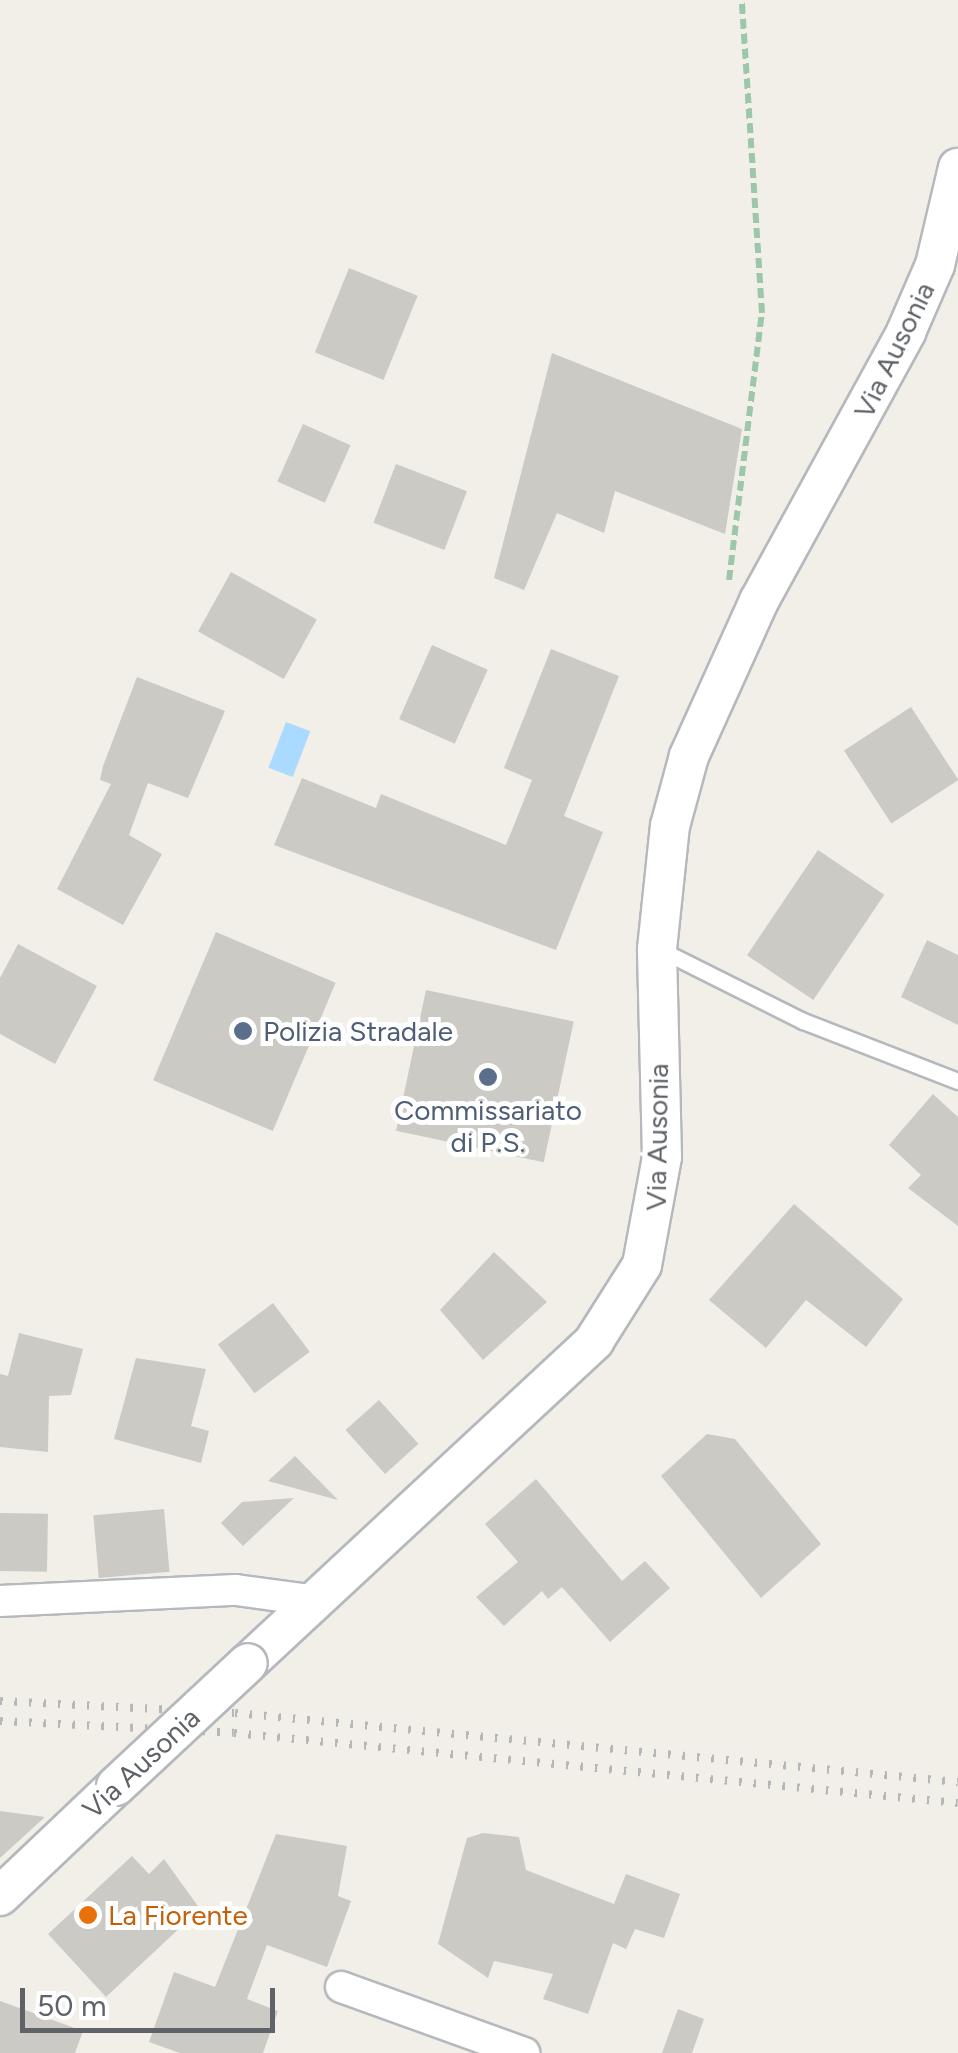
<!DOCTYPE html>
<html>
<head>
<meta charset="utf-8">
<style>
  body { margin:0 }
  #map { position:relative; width:958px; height:2053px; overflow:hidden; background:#f1efe8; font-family:Figtree,sans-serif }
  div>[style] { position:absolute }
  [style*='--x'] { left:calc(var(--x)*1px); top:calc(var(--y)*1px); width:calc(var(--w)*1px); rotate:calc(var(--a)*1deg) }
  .water>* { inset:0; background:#aadaff; transform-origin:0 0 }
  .building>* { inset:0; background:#cccac5; transform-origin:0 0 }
  .path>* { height:6px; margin-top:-3px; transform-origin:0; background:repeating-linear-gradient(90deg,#9cc7a9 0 10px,transparent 0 15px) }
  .roads { filter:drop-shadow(2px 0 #b5b8bc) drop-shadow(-2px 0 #b5b8bc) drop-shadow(0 2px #b5b8bc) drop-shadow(0 -2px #b5b8bc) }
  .service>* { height:15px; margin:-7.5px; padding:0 7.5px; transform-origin:7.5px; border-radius:7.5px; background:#fff }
  .minor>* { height:30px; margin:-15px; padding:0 15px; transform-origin:15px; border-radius:15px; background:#fff }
  .tertiary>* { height:38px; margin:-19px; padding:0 19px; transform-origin:19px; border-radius:19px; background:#fff }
  .rail>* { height:8px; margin-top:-4px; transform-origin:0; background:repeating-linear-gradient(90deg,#b6b7b8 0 2.5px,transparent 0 14.5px) }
  .bridges { filter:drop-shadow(2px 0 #b5b8bc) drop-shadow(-2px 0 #b5b8bc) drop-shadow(0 2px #b5b8bc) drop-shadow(0 -2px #b5b8bc) }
  .tertiary-bridge>* { height:38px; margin:-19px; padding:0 19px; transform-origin:19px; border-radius:19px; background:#fff }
  .dots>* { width:28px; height:28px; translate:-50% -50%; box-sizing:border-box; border:5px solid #fff; border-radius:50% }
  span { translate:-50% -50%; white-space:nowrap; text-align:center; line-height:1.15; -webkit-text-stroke:10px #fff; paint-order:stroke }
  .street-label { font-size:28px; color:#5f6368 }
  .service-label { font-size:28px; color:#4e5e75 }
  .left { translate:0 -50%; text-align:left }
  .food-label { font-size:28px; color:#c56008 }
  .scale { position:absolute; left:20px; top:1988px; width:255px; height:45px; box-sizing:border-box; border:5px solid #5f6368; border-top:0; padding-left:12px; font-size:30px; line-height:35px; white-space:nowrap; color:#5f6368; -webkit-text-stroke:8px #fff; paint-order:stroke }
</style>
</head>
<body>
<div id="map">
  <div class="water">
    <div style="left:286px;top:722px;width:26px;height:49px;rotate:21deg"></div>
  </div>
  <div class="building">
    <div style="left:349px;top:268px;width:74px;height:91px;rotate:22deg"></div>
    <div style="clip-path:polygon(552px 353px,742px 429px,725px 534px,615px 491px,604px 533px,557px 513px,524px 590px,494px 578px)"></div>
    <div style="left:303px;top:424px;width:52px;height:63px;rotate:24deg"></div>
    <div style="left:396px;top:464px;width:76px;height:63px;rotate:21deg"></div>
    <div style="left:231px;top:572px;width:98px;height:68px;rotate:29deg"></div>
    <div style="left:432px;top:645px;width:61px;height:81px;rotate:24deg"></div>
    <div style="clip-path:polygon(551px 649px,619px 676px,564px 816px,603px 832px,556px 950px,274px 845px,302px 778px,376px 808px,381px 794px,506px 845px,532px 780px,504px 768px)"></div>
    <div style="clip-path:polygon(137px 677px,225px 711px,188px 798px,148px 783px,129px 835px,162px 854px,123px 925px,57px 889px,111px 784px,100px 780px,103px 766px)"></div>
    <div style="left:911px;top:707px;width:87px;height:80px;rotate:57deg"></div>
    <div style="left:818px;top:850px;width:80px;height:127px;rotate:34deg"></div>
    <div style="left:216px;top:932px;width:130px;height:161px;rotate:23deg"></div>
    <div style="clip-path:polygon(927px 940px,958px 955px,958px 1025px,901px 997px)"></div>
    <div style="clip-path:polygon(18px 944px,97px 986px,55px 1064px,0 1034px,0 978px)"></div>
    <div style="left:426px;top:990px;width:151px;height:144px;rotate:12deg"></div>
    <div style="clip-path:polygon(933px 1094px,958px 1117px,958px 1226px,908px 1188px,921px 1175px,889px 1145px)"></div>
    <div style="clip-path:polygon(794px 1204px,903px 1299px,866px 1347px,806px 1300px,766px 1348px,709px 1300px)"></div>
    <div style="clip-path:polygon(494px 1252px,547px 1302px,483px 1360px,440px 1310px)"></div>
    <div style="left:273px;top:1303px;width:61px;height:69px;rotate:53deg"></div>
    <div style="clip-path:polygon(19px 1333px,83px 1349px,71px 1395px,49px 1396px,48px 1452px,0 1447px,0 1374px,8px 1376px)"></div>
    <div style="clip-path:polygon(136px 1358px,206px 1369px,191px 1426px,209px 1431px,201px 1463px,114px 1439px)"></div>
    <div style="left:379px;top:1400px;width:59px;height:45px;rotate:48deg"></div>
    <div style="clip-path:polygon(707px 1434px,735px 1439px,821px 1544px,761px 1598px,661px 1476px)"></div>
    <div style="clip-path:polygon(295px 1456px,338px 1500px,268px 1481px)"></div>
    <div style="clip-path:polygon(536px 1479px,622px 1581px,645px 1561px,670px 1588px,610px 1642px,562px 1587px,548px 1599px,542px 1591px,504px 1626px,476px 1597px,518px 1562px,485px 1524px)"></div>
    <div style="clip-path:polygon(294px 1498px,243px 1546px,221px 1523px,242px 1502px)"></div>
    <div style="left:164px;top:1509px;width:63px;height:71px;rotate:85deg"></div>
    <div style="left:0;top:1513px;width:48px;height:58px;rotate:1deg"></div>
    <div style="clip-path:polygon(0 1811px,45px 1817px,0 1858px)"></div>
    <div style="clip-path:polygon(483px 1833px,519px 1837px,526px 1870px,614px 1904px,626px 1874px,680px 1894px,664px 1938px,635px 1929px,626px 1949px,613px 1943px,588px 2014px,543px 1999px,553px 1974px,494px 1961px,488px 1978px,438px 1944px,467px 1838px)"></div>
    <div style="clip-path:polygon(276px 1834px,347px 1846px,338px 1896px,351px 1901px,327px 1967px,267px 1945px,247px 1999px,278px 2011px,263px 2053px,180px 2053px,149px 2042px,174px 1972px,215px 1987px)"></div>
    <div style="clip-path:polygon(132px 1856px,149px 1874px,164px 1859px,200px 1909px,106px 1997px,48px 1934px)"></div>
    <div style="clip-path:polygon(0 2001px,83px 2031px,75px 2053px,0 2053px)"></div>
    <div style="clip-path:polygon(678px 2009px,704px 2019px,692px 2053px,662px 2053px)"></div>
  </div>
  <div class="path">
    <div style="--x:729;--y:580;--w:269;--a:-83"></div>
    <div style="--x:762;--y:313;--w:314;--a:-93.7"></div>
  </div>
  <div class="roads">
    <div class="service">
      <div style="--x:661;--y:950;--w:159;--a:26.6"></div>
      <div style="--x:803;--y:1021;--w:166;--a:21.2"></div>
    </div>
    <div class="minor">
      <div style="--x:0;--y:1601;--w:236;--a:-2.7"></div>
      <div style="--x:236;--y:1590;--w:75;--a:7.7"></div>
      <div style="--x:341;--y:1987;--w:195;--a:19.8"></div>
    </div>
    <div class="tertiary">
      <div style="--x:248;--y:1663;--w:473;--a:-42.9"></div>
      <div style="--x:594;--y:1341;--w:90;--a:-57.7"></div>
      <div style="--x:642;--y:1265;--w:110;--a:-79.5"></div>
      <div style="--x:662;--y:1157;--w:208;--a:-91.4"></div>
      <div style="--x:657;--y:949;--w:124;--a:-84"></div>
      <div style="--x:670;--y:826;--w:73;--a:-74.8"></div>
      <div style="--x:689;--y:756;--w:170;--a:-65.7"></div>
      <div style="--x:759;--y:601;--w:307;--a:-61.3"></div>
      <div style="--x:906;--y:332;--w:73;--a:-66.6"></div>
      <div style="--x:935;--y:265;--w:100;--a:-76.7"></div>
      <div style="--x:0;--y:1896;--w:160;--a:-43.5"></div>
    </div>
  </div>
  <div class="rail">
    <div style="--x:0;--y:1701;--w:235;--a:2.9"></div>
    <div style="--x:235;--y:1713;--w:726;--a:5.45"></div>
    <div style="--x:0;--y:1721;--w:234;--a:2.9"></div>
    <div style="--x:234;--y:1733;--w:727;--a:5.52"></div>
  </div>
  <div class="bridges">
    <div class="tertiary-bridge">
      <div style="--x:116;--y:1786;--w:180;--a:-43"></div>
    </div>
  </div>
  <div class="dots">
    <div style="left:243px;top:1031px;background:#5c6f8a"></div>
    <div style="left:488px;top:1077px;background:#5c6f8a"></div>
    <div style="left:88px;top:1915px;background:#e8710a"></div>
  </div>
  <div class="street-label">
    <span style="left:894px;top:350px;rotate:-64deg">Via Ausonia</span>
    <span style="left:657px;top:1137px;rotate:-89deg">Via Ausonia</span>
    <span style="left:141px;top:1763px;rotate:-43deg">Via Ausonia</span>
  </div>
  <div class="service-label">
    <span class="left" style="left:263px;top:1031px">Polizia Stradale</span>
    <span style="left:488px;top:1126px">Commissariato<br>di P.S.</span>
  </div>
  <div class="food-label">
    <span class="left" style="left:108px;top:1915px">La Fiorente</span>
  </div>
  <div class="scale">50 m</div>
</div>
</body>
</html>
